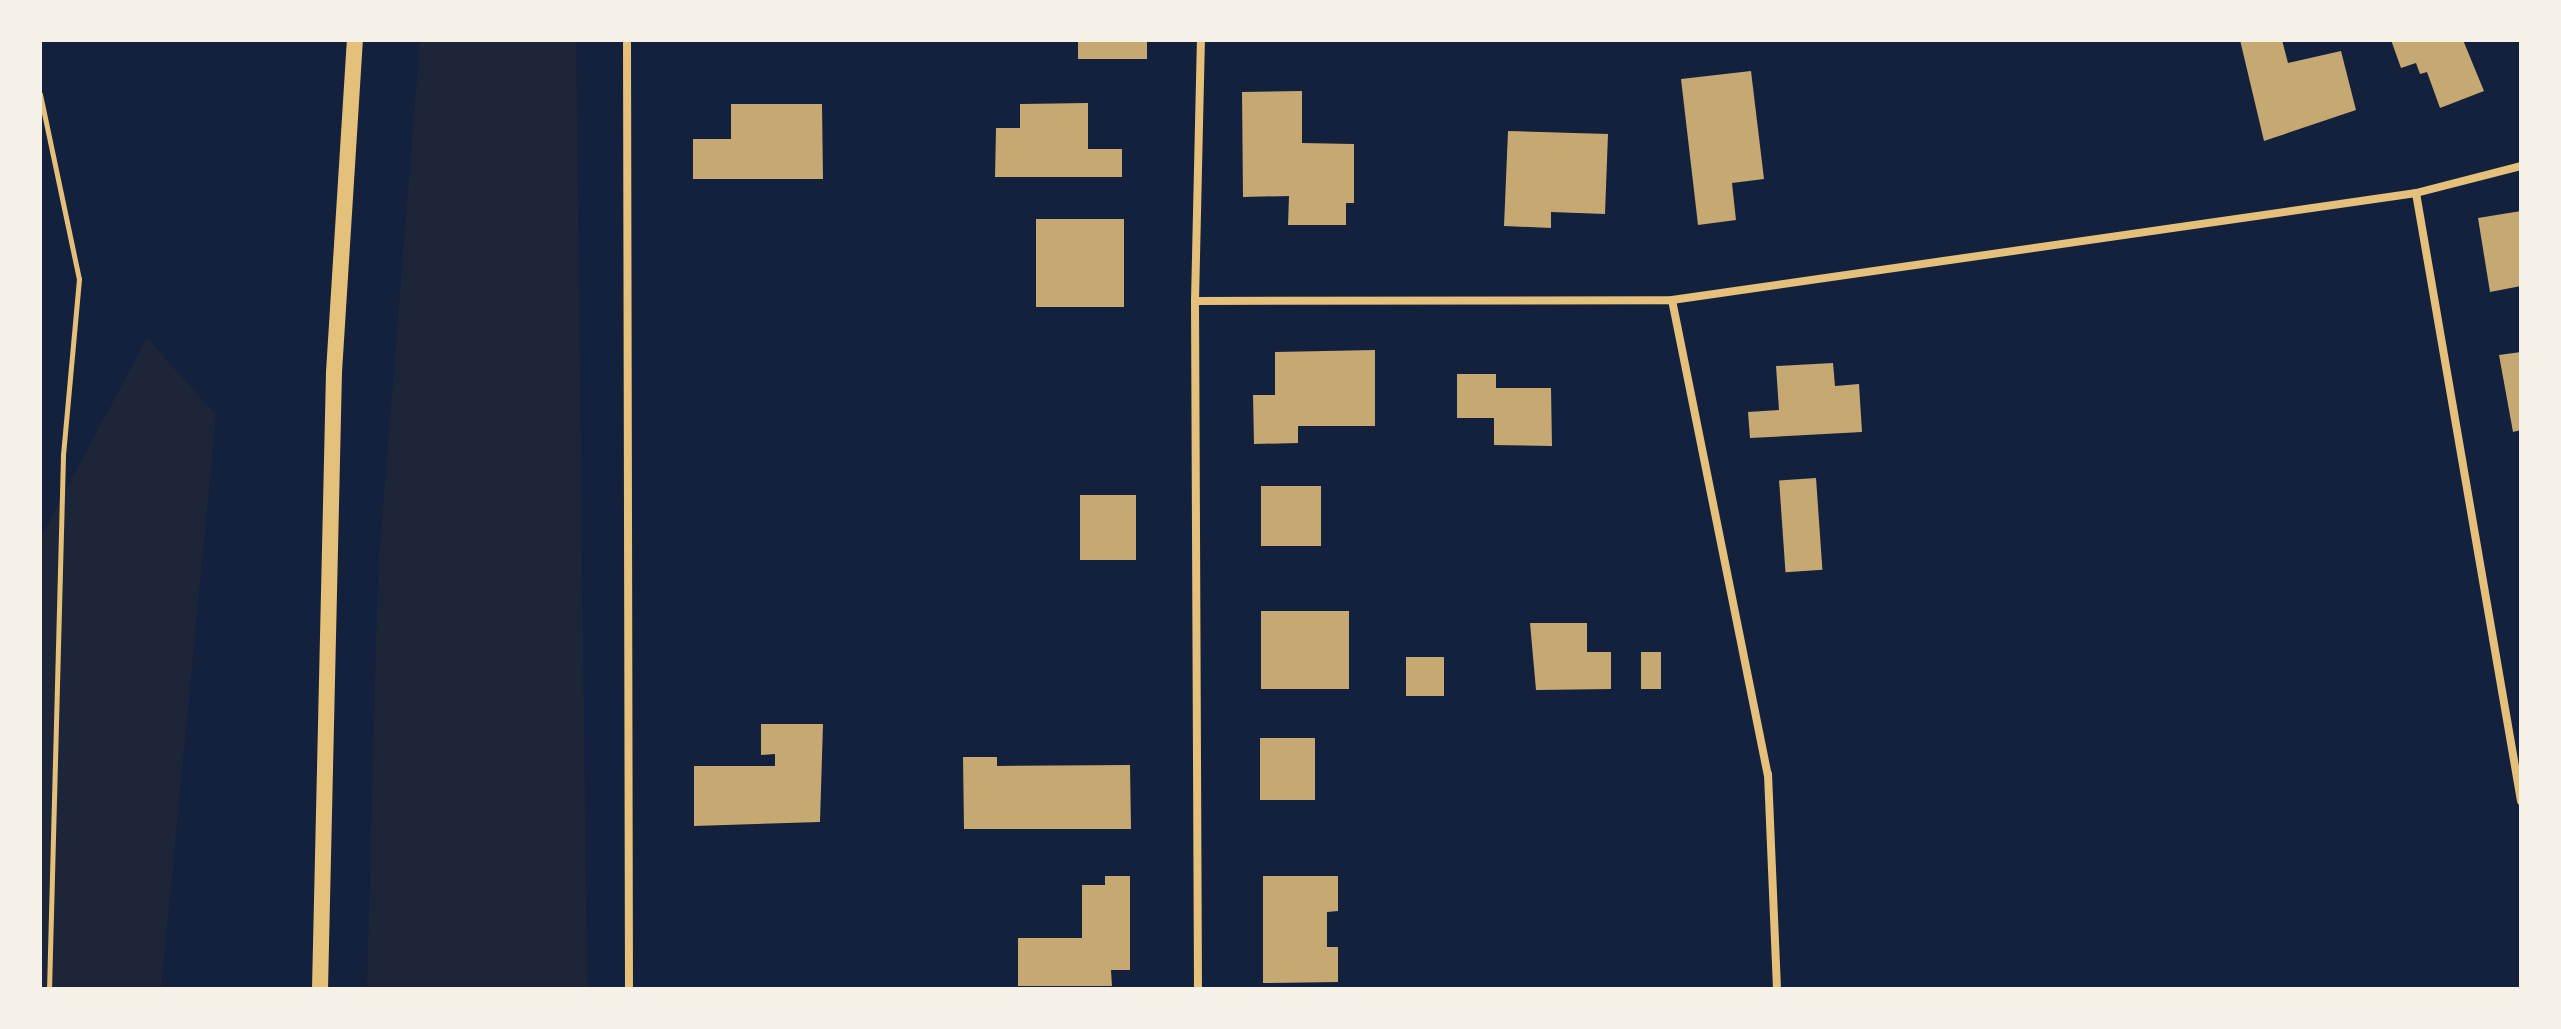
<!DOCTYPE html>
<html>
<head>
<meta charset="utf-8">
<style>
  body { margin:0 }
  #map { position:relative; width:2561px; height:1029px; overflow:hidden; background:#14213d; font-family:"PT Serif",serif }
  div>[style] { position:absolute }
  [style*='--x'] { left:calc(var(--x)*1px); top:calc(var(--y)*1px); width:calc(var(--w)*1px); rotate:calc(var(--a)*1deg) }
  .green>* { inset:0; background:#1d2539 }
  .building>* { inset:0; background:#c6a872; transform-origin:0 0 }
  .path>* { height:5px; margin:-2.5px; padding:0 2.5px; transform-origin:2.5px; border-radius:2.5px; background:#e5c07b }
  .minor>* { height:8px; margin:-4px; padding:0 4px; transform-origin:4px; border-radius:4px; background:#e5c07b }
  .secondary>* { height:16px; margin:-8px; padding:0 8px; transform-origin:8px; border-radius:8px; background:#e5c07b }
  span { translate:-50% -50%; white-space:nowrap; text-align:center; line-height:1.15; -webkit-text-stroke:8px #f6f1e7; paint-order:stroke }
  .frame { position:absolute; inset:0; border:42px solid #f6f1e7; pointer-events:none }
</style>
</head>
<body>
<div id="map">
  <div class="green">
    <div style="clip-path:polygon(420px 40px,576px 40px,587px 989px,367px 989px,378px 573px)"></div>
    <div style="clip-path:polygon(147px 338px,216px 415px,161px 989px,40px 989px,40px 539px)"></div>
  </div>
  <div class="building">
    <div style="left:1078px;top:40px;width:69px;height:19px"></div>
    <div style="clip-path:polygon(2240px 40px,2282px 40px,2288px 63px,2341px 51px,2356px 110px,2264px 141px)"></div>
    <div style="clip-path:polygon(2391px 40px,2463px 40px,2484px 91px,2440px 108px,2427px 72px,2420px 74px,2416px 63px,2401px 68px)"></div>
    <div style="clip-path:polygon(1751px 71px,1764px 179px,1732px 183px,1736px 220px,1698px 225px,1681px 79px)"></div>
    <div style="clip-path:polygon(1302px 91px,1302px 143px,1354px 144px,1354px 203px,1346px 203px,1346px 225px,1288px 225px,1289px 196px,1243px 197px,1242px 92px)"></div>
    <div style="clip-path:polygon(1088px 103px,1088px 149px,1122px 149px,1122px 177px,995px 177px,996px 128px,1020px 128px,1020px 104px)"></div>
    <div style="clip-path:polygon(731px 104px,822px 104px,823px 179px,693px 179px,693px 139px,731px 139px)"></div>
    <div style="clip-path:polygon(1508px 131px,1608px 134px,1605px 214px,1551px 212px,1551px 228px,1504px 226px)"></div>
    <div style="clip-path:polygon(2521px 211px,2521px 286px,2490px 292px,2478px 218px)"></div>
    <div style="left:1036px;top:219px;width:88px;height:88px"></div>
    <div style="clip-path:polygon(1375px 350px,1375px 426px,1298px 426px,1298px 443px,1254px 444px,1253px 395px,1275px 395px,1275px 352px)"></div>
    <div style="clip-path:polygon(2521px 352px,2521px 430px,2513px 432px,2499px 355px)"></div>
    <div style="clip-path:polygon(1833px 363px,1835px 386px,1859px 384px,1862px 432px,1750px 438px,1748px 412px,1779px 410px,1776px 366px)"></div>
    <div style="clip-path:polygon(1457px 374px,1496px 374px,1496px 388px,1551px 388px,1552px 446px,1494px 445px,1494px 418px,1457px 418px)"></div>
    <div style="left:1816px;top:478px;width:92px;height:37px;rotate:86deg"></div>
    <div style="left:1261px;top:486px;width:60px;height:60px"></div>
    <div style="left:1080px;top:495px;width:56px;height:65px"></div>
    <div style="left:1349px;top:611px;width:78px;height:88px;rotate:90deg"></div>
    <div style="clip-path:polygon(1530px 623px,1587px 623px,1587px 652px,1611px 652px,1611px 689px,1536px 690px)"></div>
    <div style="left:1661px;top:652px;width:37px;height:20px;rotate:90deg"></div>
    <div style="left:1406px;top:657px;width:38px;height:39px"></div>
    <div style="clip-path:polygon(761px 724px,823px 724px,820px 822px,694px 826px,694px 766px,775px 766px,775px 754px,761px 755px)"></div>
    <div style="left:1260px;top:738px;width:55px;height:62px"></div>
    <div style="clip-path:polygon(963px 757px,997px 757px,997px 766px,1130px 765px,1131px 829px,964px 829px)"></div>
    <div style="clip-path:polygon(1105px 876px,1130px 876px,1130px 970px,1111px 970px,1112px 986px,1018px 986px,1018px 938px,1082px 938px,1082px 885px,1105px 885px)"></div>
    <div style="clip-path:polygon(1263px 876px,1338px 876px,1338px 911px,1327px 912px,1327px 947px,1338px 947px,1338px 982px,1263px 983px)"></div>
  </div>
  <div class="path">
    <div style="--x:40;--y:94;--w:189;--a:78.1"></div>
    <div style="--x:79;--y:279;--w:178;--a:95.2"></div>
    <div style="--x:63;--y:456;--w:533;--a:91.5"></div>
  </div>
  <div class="minor">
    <div style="--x:627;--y:40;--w:949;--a:89.88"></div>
    <div style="--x:2416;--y:193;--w:617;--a:80.2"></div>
    <div style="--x:1672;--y:300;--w:484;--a:78.6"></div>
    <div style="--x:1768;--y:774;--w:215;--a:87.6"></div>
    <div style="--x:1195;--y:301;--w:477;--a:-0.1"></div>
    <div style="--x:1672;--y:300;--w:752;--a:-8.18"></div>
    <div style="--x:2416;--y:193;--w:108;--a:-14.4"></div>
    <div style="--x:1198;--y:989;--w:688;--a:-90.25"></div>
    <div style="--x:1195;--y:301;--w:261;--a:-88.7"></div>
  </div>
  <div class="secondary">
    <div style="--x:320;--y:989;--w:617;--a:-88.7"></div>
    <div style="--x:334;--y:372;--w:333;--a:-86.4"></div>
  </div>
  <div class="frame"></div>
</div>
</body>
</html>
